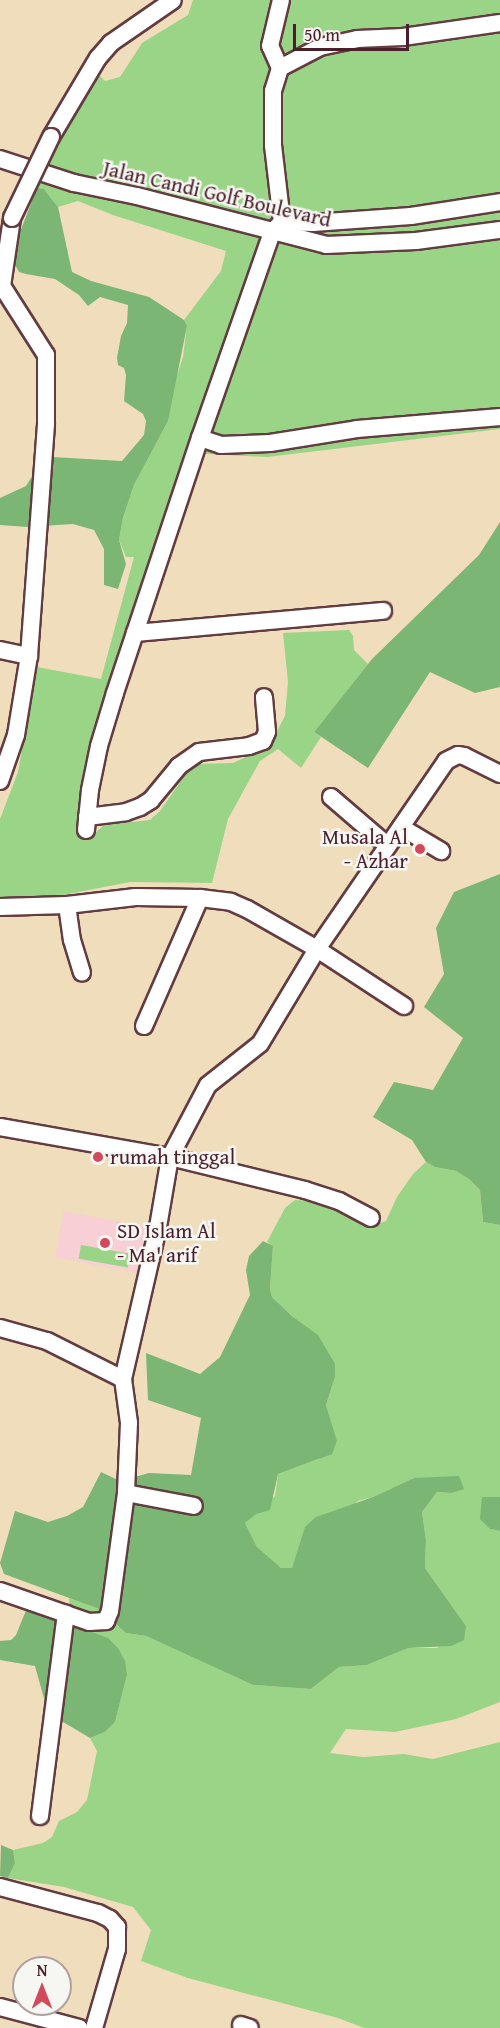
<!DOCTYPE html>
<html>
<head>
<meta charset="utf-8">
<style>
  body { margin:0 }
  #map { position:relative; width:500px; height:2028px; overflow:hidden; background:#f0ddbc; font-family:"Gentium Book Plus",serif }
  div>[style] { position:absolute }
  [style*='--x'] { left:calc(var(--x)*1px); top:calc(var(--y)*1px); width:calc(var(--w)*1px); rotate:calc(var(--a)*1deg) }
  .built>* { inset:0; background:#f7cfd4; transform-origin:0 0 }
  .green>* { inset:0; background:#9ad487; transform-origin:0 0 }
  .forest>* { inset:0; background:#7bb674 }
  .roads { filter:drop-shadow(2px 0 #633c41) drop-shadow(-2px 0 #633c41) drop-shadow(0 2px #633c41) drop-shadow(0 -2px #633c41) }
  .minor>* { height:16px; margin:-8px; padding:0 8px; transform-origin:8px; border-radius:8px; background:#fff }
  .bridges { filter:drop-shadow(2px 0 #633c41) drop-shadow(-2px 0 #633c41) drop-shadow(0 2px #633c41) drop-shadow(0 -2px #633c41) }
  .minor-bridge>* { height:16px; margin:-8px; padding:0 8px; transform-origin:8px; border-radius:8px; background:#fff }
  .dots>* { width:16px; height:16px; translate:-50% -50%; box-sizing:border-box; border:3px solid #f6f6f2; border-radius:50% }
  span { translate:-50% -50%; white-space:nowrap; text-align:center; line-height:1.15; -webkit-text-stroke:5px #f6f6f2; paint-order:stroke }
  .street-label { font-size:21px; color:#4a1f2b }
  .poi-label { font-size:21px; color:#4a1f2b }
  .right { translate:-100% -50%; text-align:right }
  .left { translate:0 -50%; text-align:left }
  .north { position:absolute; left:12px; top:1956px; width:60px; height:60px; box-sizing:border-box; background:#f6f6f2; border:2px solid #b1a0a2; border-radius:50%; rotate:0deg; font-size:16px; font-weight:700; line-height:24px; text-align:center; color:#4a1f2b }
  .north::after { content:''; display:block; margin:auto; width:21px; height:27px; background:#d1495b; clip-path:polygon(50% 0,100% 100%,50% 72%,0 100%) }
  .scale { position:absolute; left:293px; top:24px; width:116px; height:27px; box-sizing:border-box; border:3px solid #4a1f2b; border-top:0; padding-left:8px; font-size:18px; line-height:21px; white-space:nowrap; color:#4a1f2b; -webkit-text-stroke:4px #f6f6f2; paint-order:stroke }
</style>
</head>
<body>
<div id="map">
  <div class="built">
    <div style="left:64px;top:1211px;width:93px;height:47px;rotate:11deg"></div>
  </div>
  <div class="green">
    <div style="clip-path:polygon(193px 0,500px 0,500px 429px,267px 457px,187px 453px,83px 774px,78px 835px,93px 835px,104px 825px,150px 820px,160px 811px,190px 768px,196px 764px,233px 763px,269px 746px,285px 716px,288px 682px,283px 633px,349px 630px,353px 636px,354px 650px,368px 664px,314px 732px,321px 737px,301px 768px,278px 749px,260px 761px,228px 819px,212px 883px,130px 882px,47px 898px,0 900px,0 819px,18px 772px,37px 667px,101px 679px,134px 557px,126px 557px,119px 540px,123px 518px,134px 485px,168px 421px,171px 394px,183px 357px,187px 326px,184px 320px,221px 271px,226px 251px,113px 215px,78px 201px,58px 207px,44px 189px,37px 188px,66px 121px,94px 70px,105px 81px,120px 77px,142px 43px,188px 15px)"></div>
    <div style="clip-path:polygon(426px 1162px,435px 1167px,456px 1171px,469px 1179px,480px 1190px,483px 1222px,500px 1225px,500px 1497px,482px 1497px,490px 1529px,500px 1531px,500px 1702px,456px 1719px,395px 1732px,346px 1729px,330px 1753px,363px 1757px,404px 1754px,433px 1759px,500px 1742px,500px 2028px,364px 2028px,338px 2018px,188px 1978px,141px 1961px,151px 1930px,133px 1907px,64px 1887px,8px 1878px,15px 1863px,13px 1850px,43px 1843px,52px 1837px,59px 1821px,77px 1812px,87px 1800px,97px 1751px,90px 1738px,105px 1732px,115px 1722px,127px 1675px,72px 1625px,69px 1598px,99px 1609px,126px 1633px,146px 1636px,253px 1685px,311px 1689px,339px 1667px,367px 1665px,408px 1648px,437px 1648px,466px 1626px,425px 1568px,426px 1540px,422px 1512px,437px 1492px,451px 1493px,414px 1478px,373px 1497px,358px 1501px,297px 1554px,292px 1568px,281px 1568px,268px 1559px,257px 1547px,245px 1523px,275px 1496px,278px 1474px,319px 1459px,337px 1442px,326px 1405px,335px 1377px,293px 1317px,272px 1297px,270px 1289px,273px 1247px,267px 1242px,285px 1208px,295px 1200px,312px 1201px,330px 1207px,372px 1226px,386px 1221px,397px 1197px,413px 1174px)"></div>
    <div style="left:81px;top:1245px;width:50px;height:14px;rotate:10deg"></div>
  </div>
  <div class="forest">
    <div style="clip-path:polygon(37px 188px,44px 189px,58px 207px,72px 272px,91px 281px,149px 297px,184px 320px,187px 326px,168px 421px,134px 485px,123px 518px,119px 540px,126px 564px,118px 589px,104px 585px,104px 549px,94px 530px,73px 524px,27px 527px,0 525px,0 498px,26px 486px,34px 473px,52px 457px,122px 461px,144px 435px,146px 421px,143px 414px,124px 401px,126px 375px,124px 368px,118px 365px,117px 358px,121px 336px,127px 323px,128px 305px,100px 297px,88px 306px,79px 295px,55px 279px,26px 274px,19px 272px,15px 265px,13px 250px)"></div>
    <div style="clip-path:polygon(500px 522px,500px 687px,475px 693px,430px 672px,368px 768px,314px 732px,372px 659px,479px 555px)"></div>
    <div style="clip-path:polygon(500px 874px,500px 1225px,483px 1222px,480px 1190px,469px 1179px,456px 1171px,435px 1167px,426px 1162px,412px 1140px,373px 1117px,394px 1082px,433px 1090px,463px 1038px,424px 1007px,444px 974px,436px 928px,454px 892px)"></div>
    <div style="clip-path:polygon(263px 1241px,273px 1246px,270px 1289px,272px 1297px,293px 1317px,318px 1335px,335px 1364px,335px 1377px,326px 1405px,337px 1441px,332px 1454px,278px 1474px,270px 1510px,256px 1514px,245px 1523px,257px 1547px,281px 1568px,292px 1568px,305px 1527px,316px 1517px,373px 1497px,414px 1478px,459px 1476px,464px 1489px,451px 1493px,437px 1492px,422px 1512px,426px 1540px,425px 1568px,466px 1626px,464px 1640px,451px 1646px,408px 1648px,367px 1665px,339px 1667px,311px 1689px,253px 1685px,146px 1636px,126px 1633px,99px 1609px,4px 1574px,0 1563px,15px 1511px,48px 1522px,67px 1516px,83px 1507px,101px 1472px,120px 1481px,149px 1473px,191px 1475px,201px 1418px,148px 1400px,146px 1353px,200px 1374px,220px 1357px,250px 1295px,246px 1270px,249px 1256px)"></div>
    <div style="clip-path:polygon(482px 1497px,500px 1497px,500px 1531px,490px 1529px,480px 1519px)"></div>
    <div style="clip-path:polygon(27px 1608px,108px 1638px,118px 1648px,125px 1661px,127px 1675px,115px 1722px,105px 1732px,90px 1738px,48px 1713px,35px 1666px,0 1660px,0 1641px,11px 1640px,16px 1635px)"></div>
    <div style="clip-path:polygon(1px 1845px,13px 1850px,15px 1863px,8px 1878px,0 1876px)"></div>
  </div>
  <div class="roads">
    <div class="minor">
      <div style="--x:280;--y:68;--w:24;--a:-114"></div>
      <div style="--x:270;--y:46;--w:47;--a:-76.6"></div>
      <div style="--x:51;--y:137;--w:92;--a:-59.3"></div>
      <div style="--x:98;--y:58;--w:20;--a:-49"></div>
      <div style="--x:111;--y:43;--w:75;--a:-34.7"></div>
      <div style="--x:0;--y:159;--w:78;--a:18"></div>
      <div style="--x:74;--y:183;--w:64;--a:11.7"></div>
      <div style="--x:137;--y:196;--w:195;--a:14.5"></div>
      <div style="--x:326;--y:245;--w:90;--a:-2.5"></div>
      <div style="--x:416;--y:241;--w:85;--a:-7.5"></div>
      <div style="--x:282;--y:222;--w:31;--a:2"></div>
      <div style="--x:313;--y:223;--w:98;--a:-4.1"></div>
      <div style="--x:411;--y:216;--w:90;--a:-8.9"></div>
      <div style="--x:200;--y:438;--w:22;--a:18"></div>
      <div style="--x:221;--y:445;--w:49;--a:-2.3"></div>
      <div style="--x:270;--y:443;--w:88;--a:-9.1"></div>
      <div style="--x:357;--y:429;--w:144;--a:-4.8"></div>
      <div style="--x:135;--y:633;--w:249;--a:-5.1"></div>
      <div style="--x:0;--y:650;--w:30;--a:12"></div>
      <div style="--x:0;--y:781;--w:49;--a:-70.8"></div>
      <div style="--x:16;--y:735;--w:80;--a:-80.7"></div>
      <div style="--x:29;--y:656;--w:234;--a:-85.8"></div>
      <div style="--x:46;--y:423;--w:68;--a:-90"></div>
      <div style="--x:46;--y:355;--w:82;--a:-122.5"></div>
      <div style="--x:2;--y:286;--w:69;--a:-81.6"></div>
      <div style="--x:331;--y:797;--w:75;--a:40.7"></div>
      <div style="--x:87;--y:817;--w:39;--a:-7"></div>
      <div style="--x:126;--y:812;--w:15;--a:-20"></div>
      <div style="--x:140;--y:807;--w:13;--a:-32"></div>
      <div style="--x:151;--y:800;--w:44;--a:-50.5"></div>
      <div style="--x:179;--y:766;--w:24;--a:-35"></div>
      <div style="--x:199;--y:752;--w:50;--a:-6.8"></div>
      <div style="--x:249;--y:746;--w:15;--a:-20"></div>
      <div style="--x:263;--y:741;--w:10;--a:-66"></div>
      <div style="--x:267;--y:732;--w:35;--a:-95"></div>
      <div style="--x:401;--y:827;--w:47;--a:31"></div>
      <div style="--x:86;--y:830;--w:40;--a:-84.3"></div>
      <div style="--x:90;--y:790;--w:45;--a:-78.4"></div>
      <div style="--x:99;--y:746;--w:55;--a:-73.2"></div>
      <div style="--x:115;--y:693;--w:269;--a:-71.6"></div>
      <div style="--x:200;--y:438;--w:218;--a:-70.7"></div>
      <div style="--x:272;--y:232;--w:14;--a:-45"></div>
      <div style="--x:282;--y:222;--w:78;--a:-96.7"></div>
      <div style="--x:273;--y:145;--w:54;--a:-90"></div>
      <div style="--x:273;--y:91;--w:24;--a:-73"></div>
      <div style="--x:280;--y:68;--w:45;--a:-27.7"></div>
      <div style="--x:320;--y:47;--w:38;--a:-12"></div>
      <div style="--x:357;--y:39;--w:46;--a:-2.5"></div>
      <div style="--x:403;--y:37;--w:98;--a:-8.2"></div>
      <div style="--x:67;--y:905;--w:35;--a:82"></div>
      <div style="--x:72;--y:940;--w:34;--a:73"></div>
      <div style="--x:0;--y:907;--w:67;--a:-1.7"></div>
      <div style="--x:67;--y:905;--w:69;--a:-6.6"></div>
      <div style="--x:136;--y:897;--w:64;--a:0.9"></div>
      <div style="--x:200;--y:898;--w:31;--a:7"></div>
      <div style="--x:231;--y:902;--w:17;--a:24"></div>
      <div style="--x:247;--y:909;--w:81;--a:29.7"></div>
      <div style="--x:317;--y:949;--w:104;--a:33.2"></div>
      <div style="--x:144;--y:1026;--w:140;--a:-66.4"></div>
      <div style="--x:0;--y:1127;--w:173;--a:10"></div>
      <div style="--x:170;--y:1157;--w:81;--a:-62.2"></div>
      <div style="--x:208;--y:1085;--w:66;--a:-38.3"></div>
      <div style="--x:260;--y:1044;--w:111;--a:-59"></div>
      <div style="--x:317;--y:949;--w:228;--a:-55.5"></div>
      <div style="--x:446;--y:761;--w:13;--a:-27"></div>
      <div style="--x:458;--y:755;--w:6;--a:9"></div>
      <div style="--x:464;--y:756;--w:40;--a:26.6"></div>
      <div style="--x:0;--y:1328;--w:49;--a:15.5"></div>
      <div style="--x:47;--y:1341;--w:85;--a:26.6"></div>
      <div style="--x:123;--y:1379;--w:44;--a:82.2"></div>
      <div style="--x:129;--y:1423;--w:70;--a:92.5"></div>
      <div style="--x:126;--y:1493;--w:119;--a:97.7"></div>
      <div style="--x:110;--y:1611;--w:11;--a:112"></div>
      <div style="--x:106;--y:1621;--w:17;--a:177"></div>
      <div style="--x:89;--y:1622;--w:94;--a:-160.8"></div>
      <div style="--x:123;--y:1379;--w:156;--a:-77"></div>
      <div style="--x:158;--y:1227;--w:71;--a:-80.3"></div>
      <div style="--x:170;--y:1157;--w:139;--a:13.7"></div>
      <div style="--x:305;--y:1190;--w:36;--a:18"></div>
      <div style="--x:339;--y:1201;--w:36;--a:28"></div>
      <div style="--x:126;--y:1493;--w:69;--a:10.8"></div>
      <div style="--x:40;--y:1816;--w:204;--a:-82.7"></div>
      <div style="--x:0;--y:1887;--w:101;--a:14.9"></div>
      <div style="--x:98;--y:1913;--w:13;--a:27"></div>
      <div style="--x:110;--y:1919;--w:11;--a:49"></div>
      <div style="--x:117;--y:1927;--w:22;--a:90"></div>
      <div style="--x:117;--y:1949;--w:82;--a:106.2"></div>
      <div style="--x:0;--y:2007;--w:82;--a:14.9"></div>
      <div style="--x:241;--y:2025;--w:9;--a:18"></div>
    </div>
  </div>
  <div class="bridges">
    <div class="minor-bridge">
      <div style="--x:12;--y:218;--w:90;--a:-64.3"></div>
    </div>
  </div>
  <div class="dots">
    <div style="left:420px;top:849px;background:#d1495b"></div>
    <div style="left:98px;top:1157px;background:#d1495b"></div>
    <div style="left:105px;top:1243px;background:#d1495b"></div>
  </div>
  <div class="street-label">
    <span style="left:217px;top:194px;rotate:13deg">Jalan Candi Golf Boulevard</span>
  </div>
  <div class="poi-label">
    <span class="right" style="left:408px;top:849px">Musala Al<br>- Azhar</span>
    <span class="left" style="left:110px;top:1157px">rumah tinggal</span>
    <span class="left" style="left:117px;top:1243px">SD Islam Al<br>- Ma' arif</span>
  </div>
  <div class="north">N</div>
  <div class="scale">50 m</div>
</div>
</body>
</html>
